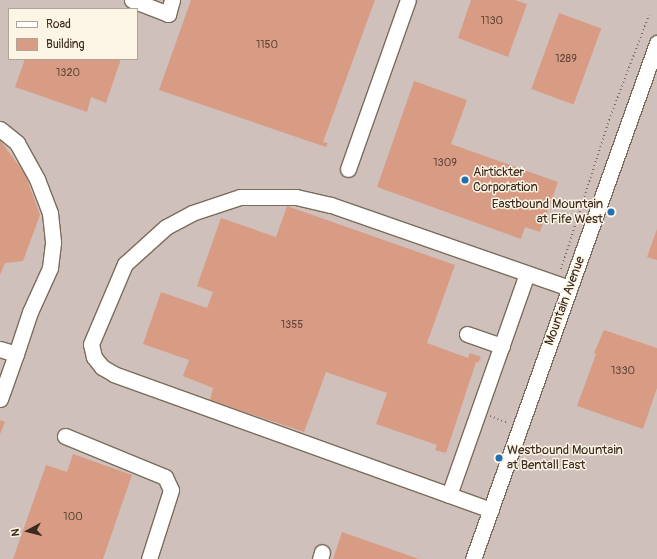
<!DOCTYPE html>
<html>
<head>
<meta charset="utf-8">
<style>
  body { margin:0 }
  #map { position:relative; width:657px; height:559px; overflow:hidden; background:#eee6c8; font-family:Pangolin,sans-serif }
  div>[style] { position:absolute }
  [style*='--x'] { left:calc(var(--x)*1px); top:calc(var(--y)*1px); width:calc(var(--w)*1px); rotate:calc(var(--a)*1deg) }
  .industrial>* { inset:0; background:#d0c0bc }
  .building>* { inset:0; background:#d89b84; transform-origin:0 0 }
  .path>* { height:2px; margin-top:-1px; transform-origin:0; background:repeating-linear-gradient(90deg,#7a6c5a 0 1px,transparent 0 4px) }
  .roads { filter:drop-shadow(1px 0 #7a6c5a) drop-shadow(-1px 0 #7a6c5a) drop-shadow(0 1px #7a6c5a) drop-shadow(0 -1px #7a6c5a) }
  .minor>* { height:15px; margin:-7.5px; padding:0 7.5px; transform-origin:7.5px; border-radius:7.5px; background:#fff }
  .dots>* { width:11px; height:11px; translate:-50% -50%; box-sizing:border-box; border:2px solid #fcf5e5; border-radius:50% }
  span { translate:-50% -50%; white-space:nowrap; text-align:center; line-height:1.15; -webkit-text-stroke:3px #fcf5e5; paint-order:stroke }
  .number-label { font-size:11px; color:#624638 }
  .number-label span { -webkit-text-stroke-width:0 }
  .poi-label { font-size:13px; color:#3b2a1e }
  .left { translate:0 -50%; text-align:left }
  .right { translate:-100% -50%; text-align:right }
  .street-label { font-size:13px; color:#3b2a1e }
  .legend { position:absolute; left:8px; top:8px; width:130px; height:52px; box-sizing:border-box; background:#fcf5e5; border:1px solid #afa495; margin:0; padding:5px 7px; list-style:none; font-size:12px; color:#3b2a1e }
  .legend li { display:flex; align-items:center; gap:8px; height:20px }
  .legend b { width:20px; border:1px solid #afa495 }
  .north { position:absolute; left:8px; top:511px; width:40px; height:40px; -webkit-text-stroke:3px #fcf5e5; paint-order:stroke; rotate:263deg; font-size:11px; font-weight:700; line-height:16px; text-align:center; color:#3b2a1e }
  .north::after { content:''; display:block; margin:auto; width:14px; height:18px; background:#3b2a1e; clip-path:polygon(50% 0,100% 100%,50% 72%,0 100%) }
</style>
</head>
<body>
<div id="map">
  <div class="industrial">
    <div style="clip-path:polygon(evenodd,0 0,657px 0,657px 559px,0 559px,0 0,9px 9px,137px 9px,137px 59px,9px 59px,9px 9px)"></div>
  </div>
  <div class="building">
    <div style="clip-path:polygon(191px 0,375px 0,323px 142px,328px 143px,326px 147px,159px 90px)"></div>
    <div style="clip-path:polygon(471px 0,515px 0,527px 4px,508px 57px,458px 38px)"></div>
    <div style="left:559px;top:13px;width:45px;height:81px;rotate:20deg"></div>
    <div style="clip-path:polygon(25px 59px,121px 59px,106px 103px,91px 97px,87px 112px,15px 87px)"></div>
    <div style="clip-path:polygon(414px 81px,467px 100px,451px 144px,558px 182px,540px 232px,525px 227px,521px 239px,377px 187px)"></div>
    <div style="clip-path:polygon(0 140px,25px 174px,40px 215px,23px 261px,5px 263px,0 275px)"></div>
    <div style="clip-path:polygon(287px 206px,455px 265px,427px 343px,468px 358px,470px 353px,481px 357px,478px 363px,476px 362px,446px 453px,435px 450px,437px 445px,376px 424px,387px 393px,326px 372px,304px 432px,210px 400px,213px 388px,183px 376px,189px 360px,143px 344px,161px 292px,207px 308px,213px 292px,197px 286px,221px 218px,276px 237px)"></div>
    <div style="clip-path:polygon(657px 229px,657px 260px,647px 257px)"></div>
    <div style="clip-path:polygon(604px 330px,657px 348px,657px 388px,643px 429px,577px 406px,596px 354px,594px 353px)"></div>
    <div style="clip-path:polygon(0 420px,5px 422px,0 434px)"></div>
    <div style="clip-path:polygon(73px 454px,132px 475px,103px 559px,13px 559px,46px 465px,67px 472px)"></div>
    <div style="clip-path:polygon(342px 532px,419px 559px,333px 559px)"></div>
  </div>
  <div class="path">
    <div style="--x:561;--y:269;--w:157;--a:-72.1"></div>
    <div style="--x:609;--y:120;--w:112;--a:-69.1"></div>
    <div style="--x:490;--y:416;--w:19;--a:21"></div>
  </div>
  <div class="roads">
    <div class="minor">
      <div style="--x:132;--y:0;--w:39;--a:21"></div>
      <div style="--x:168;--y:14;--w:15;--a:-74"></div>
      <div style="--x:0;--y:129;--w:22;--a:39"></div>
      <div style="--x:17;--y:143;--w:41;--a:60.9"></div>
      <div style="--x:37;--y:179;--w:36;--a:69"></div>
      <div style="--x:50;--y:213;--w:30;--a:84"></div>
      <div style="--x:53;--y:243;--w:25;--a:97"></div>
      <div style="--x:50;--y:268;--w:48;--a:114.4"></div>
      <div style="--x:30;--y:312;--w:44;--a:108.4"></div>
      <div style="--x:16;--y:354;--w:17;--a:-163"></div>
      <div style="--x:348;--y:169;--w:179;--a:-70.5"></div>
      <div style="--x:467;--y:334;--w:37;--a:19"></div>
      <div style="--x:0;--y:399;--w:48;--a:-70.4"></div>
      <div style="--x:65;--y:436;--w:108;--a:22.3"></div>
      <div style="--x:165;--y:477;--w:14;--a:65"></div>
      <div style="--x:171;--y:490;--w:72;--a:107.7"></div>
      <div style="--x:449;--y:495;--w:234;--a:-70.6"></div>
      <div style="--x:491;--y:510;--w:401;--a:-160.2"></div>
      <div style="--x:114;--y:374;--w:14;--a:-150"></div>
      <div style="--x:102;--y:367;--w:13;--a:-129"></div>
      <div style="--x:94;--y:357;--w:13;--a:-103"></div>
      <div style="--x:91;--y:344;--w:87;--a:-67"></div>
      <div style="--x:125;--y:264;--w:55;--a:-42.1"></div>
      <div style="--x:166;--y:227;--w:30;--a:-28"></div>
      <div style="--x:192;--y:213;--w:51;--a:-18.4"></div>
      <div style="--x:240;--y:197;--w:56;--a:0"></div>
      <div style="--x:296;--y:197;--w:36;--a:13"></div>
      <div style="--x:331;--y:205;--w:252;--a:19.2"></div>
      <div style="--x:320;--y:559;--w:7;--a:-74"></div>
      <div style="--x:473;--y:559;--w:548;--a:-70.37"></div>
    </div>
  </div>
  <div class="dots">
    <div style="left:465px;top:180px;background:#1f6fb2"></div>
    <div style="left:611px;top:212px;background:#1f6fb2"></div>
    <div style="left:499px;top:458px;background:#1f6fb2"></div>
  </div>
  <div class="number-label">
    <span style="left:492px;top:21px">1130</span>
    <span style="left:267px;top:45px">1150</span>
    <span style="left:566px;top:59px">1289</span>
    <span style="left:68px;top:73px">1320</span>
    <span style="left:445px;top:163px">1309</span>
    <span style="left:292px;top:325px">1355</span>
    <span style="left:623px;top:371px">1330</span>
    <span style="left:73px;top:517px">100</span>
  </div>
  <div class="poi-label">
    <span class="left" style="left:473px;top:180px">Airtickter<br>Corporation</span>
    <span class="right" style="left:603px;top:212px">Eastbound Mountain<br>at Fife West</span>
    <span class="left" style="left:507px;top:458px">Westbound Mountain<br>at Bentall East</span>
  </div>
  <div class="street-label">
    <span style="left:565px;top:301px;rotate:-70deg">Mountain Avenue</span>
  </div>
  <ul class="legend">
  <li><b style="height:5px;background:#fff"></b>Road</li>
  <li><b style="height:11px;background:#d89b84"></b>Building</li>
  </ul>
  <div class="north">N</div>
</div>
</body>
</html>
